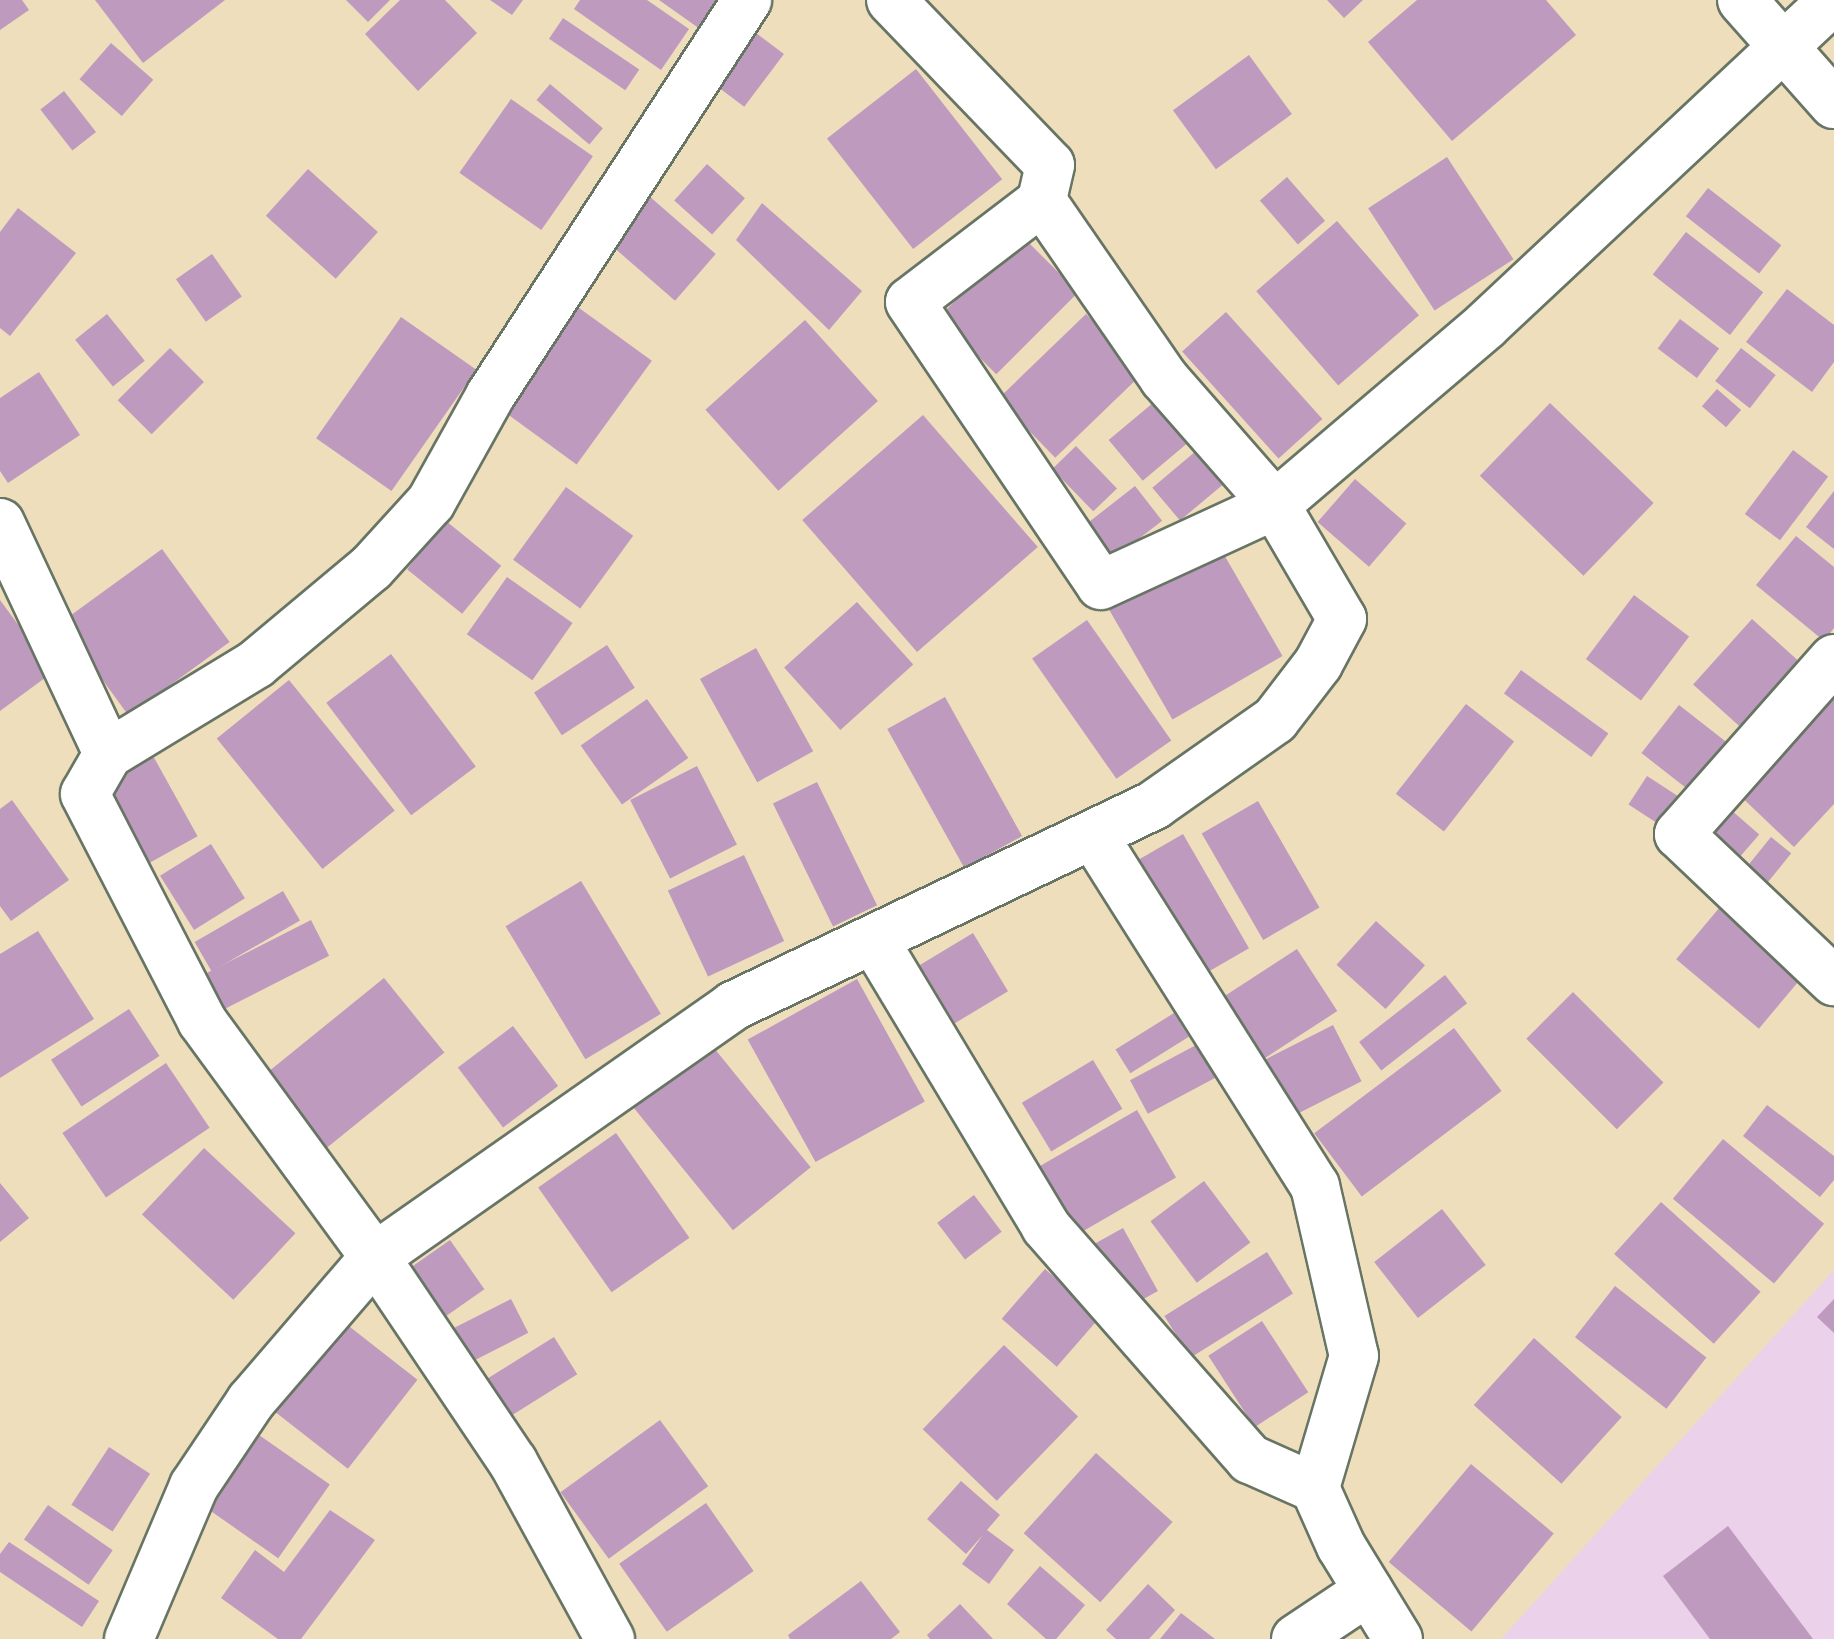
<!DOCTYPE html>
<html>
<head>
<meta charset="utf-8">
<style>
  body { margin:0 }
  #map { position:relative; width:1834px; height:1639px; overflow:hidden; background:#eedebc; font-family:"Balsamiq Sans",sans-serif }
  div>[style] { position:absolute }
  [style*='--x'] { left:calc(var(--x)*1px); top:calc(var(--y)*1px); width:calc(var(--w)*1px); rotate:calc(var(--a)*1deg) }
  .built>* { inset:0; background:#ecd1ea }
  .building>* { inset:0; background:#be9abf; transform-origin:0 0 }
  .roads { filter:drop-shadow(2px 0 #677564) drop-shadow(-2px 0 #677564) drop-shadow(0 2px #677564) drop-shadow(0 -2px #677564) }
  .street>* { height:48px; margin:-24px; padding:0 24px; transform-origin:24px; border-radius:24px; background:#fff }
  span { translate:-50% -50%; white-space:nowrap; text-align:center; line-height:1.15; -webkit-text-stroke:10px #fff; paint-order:stroke }
</style>
</head>
<body>
<div id="map">
  <div class="built">
    <div style="clip-path:polygon(1834px 1270px,1834px 1639px,1501px 1639px)"></div>
  </div>
  <div class="building">
    <div style="clip-path:polygon(0 0,22px 0,29px 10px,0 30px)"></div>
    <div style="clip-path:polygon(95px 0,225px 0,143px 63px)"></div>
    <div style="clip-path:polygon(346px 0,390px 0,368px 22px)"></div>
    <div style="clip-path:polygon(400px 0,445px 0,477px 33px,418px 91px,365px 34px)"></div>
    <div style="clip-path:polygon(490px 0,523px 0,512px 15px)"></div>
    <div style="clip-path:polygon(580px 0,647px 0,689px 29px,661px 70px,574px 9px)"></div>
    <div style="clip-path:polygon(659px 0,720px 0,700px 29px)"></div>
    <div style="clip-path:polygon(1327px 0,1363px 0,1344px 18px)"></div>
    <div style="clip-path:polygon(1417px 0,1546px 0,1576px 35px,1452px 141px,1368px 42px)"></div>
    <div style="left:563px;top:18px;width:92px;height:25px;rotate:34deg"></div>
    <div style="left:744px;top:24px;width:50px;height:66px;rotate:37deg"></div>
    <div style="left:111px;top:43px;width:56px;height:48px;rotate:41deg"></div>
    <div style="left:1249px;top:55px;width:73px;height:94px;rotate:54deg"></div>
    <div style="left:916px;top:69px;width:140px;height:113px;rotate:52deg"></div>
    <div style="left:550px;top:84px;width:69px;height:21px;rotate:40deg"></div>
    <div style="left:64px;top:91px;width:52px;height:30px;rotate:52deg"></div>
    <div style="left:511px;top:99px;width:100px;height:90px;rotate:35deg"></div>
    <div style="left:1447px;top:157px;width:122px;height:94px;rotate:57deg"></div>
    <div style="left:707px;top:164px;width:51px;height:49px;rotate:42deg"></div>
    <div style="left:308px;top:169px;width:94px;height:63px;rotate:42deg"></div>
    <div style="left:1287px;top:177px;width:58px;height:36px;rotate:49deg"></div>
    <div style="left:1708px;top:188px;width:93px;height:36px;rotate:38deg"></div>
    <div style="left:641px;top:189px;width:99px;height:62px;rotate:41deg"></div>
    <div style="clip-path:polygon(762px 203px,862px 291px,829px 330px,736px 240px)"></div>
    <div style="clip-path:polygon(18px 208px,76px 253px,10px 336px,0 328px,0 232px)"></div>
    <div style="left:1337px;top:221px;width:125px;height:107px;rotate:49deg"></div>
    <div style="left:1686px;top:232px;width:98px;height:54px;rotate:38deg"></div>
    <div style="left:1021px;top:235px;width:81px;height:116px;rotate:45deg"></div>
    <div style="left:212px;top:254px;width:52px;height:44px;rotate:55deg"></div>
    <div style="clip-path:polygon(1787px 289px,1834px 325px,1834px 362px,1812px 392px,1746px 342px)"></div>
    <div style="left:575px;top:305px;width:95px;height:128px;rotate:36deg"></div>
    <div style="left:1226px;top:312px;width:144px;height:59px;rotate:48deg"></div>
    <div style="left:107px;top:314px;width:60px;height:41px;rotate:51deg"></div>
    <div style="left:1086px;top:314px;width:82px;height:122px;rotate:46deg"></div>
    <div style="left:401px;top:317px;width:92px;height:148px;rotate:35deg"></div>
    <div style="left:1680px;top:319px;width:49px;height:37px;rotate:37deg"></div>
    <div style="left:805px;top:320px;width:109px;height:134px;rotate:48deg"></div>
    <div style="left:170px;top:348px;width:48px;height:74px;rotate:45deg"></div>
    <div style="left:1741px;top:348px;width:44px;height:42px;rotate:38deg"></div>
    <div style="clip-path:polygon(39px 372px,80px 435px,8px 483px,0 471px,0 398px)"></div>
    <div style="left:1717px;top:389px;width:32px;height:23px;rotate:41deg"></div>
    <div style="left:1160px;top:397px;width:53px;height:67px;rotate:50deg"></div>
    <div style="left:1550px;top:403px;width:144px;height:101px;rotate:44deg"></div>
    <div style="left:923px;top:415px;width:175px;height:160px;rotate:49deg"></div>
    <div style="left:1076px;top:446px;width:59px;height:33px;rotate:46deg"></div>
    <div style="left:1793px;top:450px;width:44px;height:80px;rotate:37deg"></div>
    <div style="left:1196px;top:451px;width:43px;height:57px;rotate:50deg"></div>
    <div style="left:1355px;top:479px;width:68px;height:57px;rotate:41deg"></div>
    <div style="left:1135px;top:486px;width:44px;height:64px;rotate:52deg"></div>
    <div style="left:566px;top:487px;width:83px;height:90px;rotate:36deg"></div>
    <div style="clip-path:polygon(1834px 491px,1834px 549px,1806px 527px)"></div>
    <div style="left:446px;top:521px;width:71px;height:62px;rotate:39deg"></div>
    <div style="clip-path:polygon(1796px 536px,1834px 567px,1834px 628px,1824px 641px,1756px 585px)"></div>
    <div style="left:1219px;top:546px;width:127px;height:127px;rotate:60deg"></div>
    <div style="left:162px;top:549px;width:115px;height:125px;rotate:54deg"></div>
    <div style="left:507px;top:577px;width:80px;height:70px;rotate:35deg"></div>
    <div style="left:1634px;top:595px;width:69px;height:80px;rotate:37deg"></div>
    <div style="clip-path:polygon(0 600px,53px 672px,0 711px)"></div>
    <div style="left:857px;top:602px;width:84px;height:98px;rotate:48deg"></div>
    <div style="left:1752px;top:619px;width:62px;height:88px;rotate:42deg"></div>
    <div style="left:1087px;top:620px;width:147px;height:67px;rotate:55deg"></div>
    <div style="left:607px;top:645px;width:51px;height:87px;rotate:57deg"></div>
    <div style="left:756px;top:648px;width:118px;height:64px;rotate:61deg"></div>
    <div style="left:391px;top:654px;width:141px;height:81px;rotate:53deg"></div>
    <div style="left:1521px;top:670px;width:108px;height:29px;rotate:36deg"></div>
    <div style="left:289px;top:680px;width:168px;height:93px;rotate:51deg"></div>
    <div style="clip-path:polygon(1834px 694px,1834px 804px,1794px 847px,1732px 788px)"></div>
    <div style="left:945px;top:697px;width:159px;height:66px;rotate:61deg"></div>
    <div style="left:647px;top:699px;width:72px;height:81px;rotate:55deg"></div>
    <div style="left:1466px;top:704px;width:61px;height:114px;rotate:38deg"></div>
    <div style="left:1679px;top:705px;width:71px;height:61px;rotate:38deg"></div>
    <div style="left:152px;top:754px;width:94px;height:61px;rotate:61deg"></div>
    <div style="left:697px;top:766px;width:88px;height:75px;rotate:63deg"></div>
    <div style="left:1647px;top:776px;width:51px;height:34px;rotate:33deg"></div>
    <div style="left:817px;top:782px;width:137px;height:49px;rotate:64deg"></div>
    <div style="clip-path:polygon(12px 800px,69px 880px,11px 921px,0 906px,0 809px)"></div>
    <div style="left:1258px;top:801px;width:123px;height:65px;rotate:60deg"></div>
    <div style="left:1723px;top:803px;width:48px;height:38px;rotate:41deg"></div>
    <div style="left:1183px;top:834px;width:132px;height:63px;rotate:60deg"></div>
    <div style="left:1771px;top:837px;width:26px;height:44px;rotate:39deg"></div>
    <div style="left:211px;top:844px;width:64px;height:60px;rotate:58deg"></div>
    <div style="left:744px;top:855px;width:95px;height:84px;rotate:65deg"></div>
    <div style="left:581px;top:881px;width:155px;height:88px;rotate:59deg"></div>
    <div style="left:283px;top:891px;width:34px;height:102px;rotate:60deg"></div>
    <div style="left:1725px;top:901px;width:108px;height:76px;rotate:40deg"></div>
    <div style="left:311px;top:920px;width:40px;height:118px;rotate:63deg"></div>
    <div style="left:1376px;top:921px;width:66px;height:59px;rotate:42deg"></div>
    <div style="clip-path:polygon(38px 931px,94px 1019px,0 1078px,0 954px)"></div>
    <div style="left:973px;top:933px;width:68px;height:62px;rotate:59deg"></div>
    <div style="left:1297px;top:949px;width:74px;height:94px;rotate:57deg"></div>
    <div style="left:1445px;top:975px;width:36px;height:109px;rotate:52deg"></div>
    <div style="left:384px;top:978px;width:96px;height:154px;rotate:51deg"></div>
    <div style="left:857px;top:979px;width:140px;height:125px;rotate:61deg"></div>
    <div style="left:1573px;top:992px;width:128px;height:66px;rotate:45deg"></div>
    <div style="left:129px;top:1009px;width:56px;height:93px;rotate:57deg"></div>
    <div style="left:1174px;top:1013px;width:28px;height:69px;rotate:58deg"></div>
    <div style="left:1333px;top:1025px;width:63px;height:77px;rotate:63deg"></div>
    <div style="left:513px;top:1026px;width:75px;height:69px;rotate:53deg"></div>
    <div style="left:1454px;top:1028px;width:79px;height:175px;rotate:53deg"></div>
    <div style="left:710px;top:1043px;width:160px;height:100px;rotate:51deg"></div>
    <div style="left:1198px;top:1044px;width:38px;height:77px;rotate:62deg"></div>
    <div style="left:1093px;top:1060px;width:57px;height:83px;rotate:59deg"></div>
    <div style="left:166px;top:1063px;width:78px;height:125px;rotate:56deg"></div>
    <div style="clip-path:polygon(1767px 1105px,1834px 1156px,1834px 1180px,1820px 1197px,1743px 1136px)"></div>
    <div style="left:1137px;top:1110px;width:78px;height:122px;rotate:60deg"></div>
    <div style="left:616px;top:1133px;width:128px;height:95px;rotate:55deg"></div>
    <div style="left:1723px;top:1139px;width:132px;height:78px;rotate:40deg"></div>
    <div style="left:204px;top:1148px;width:125px;height:91px;rotate:43deg"></div>
    <div style="left:1204px;top:1181px;width:77px;height:67px;rotate:53deg"></div>
    <div style="clip-path:polygon(0 1183px,29px 1218px,0 1242px)"></div>
    <div style="left:974px;top:1195px;width:46px;height:46px;rotate:53deg"></div>
    <div style="left:1661px;top:1202px;width:134px;height:70px;rotate:42deg"></div>
    <div style="left:1442px;top:1209px;width:71px;height:86px;rotate:52deg"></div>
    <div style="left:1123px;top:1228px;width:72px;height:35px;rotate:61deg"></div>
    <div style="left:450px;top:1240px;width:60px;height:62px;rotate:55deg"></div>
    <div style="left:1267px;top:1252px;width:49px;height:121px;rotate:58deg"></div>
    <div style="left:1045px;top:1269px;width:73px;height:66px;rotate:41deg"></div>
    <div style="left:1615px;top:1286px;width:116px;height:65px;rotate:38deg"></div>
    <div style="left:511px;top:1299px;width:38px;height:69px;rotate:63deg"></div>
    <div style="clip-path:polygon(1834px 1299px,1834px 1333px,1817px 1317px)"></div>
    <div style="left:341px;top:1320px;width:97px;height:113px;rotate:38deg"></div>
    <div style="left:1262px;top:1321px;width:85px;height:64px;rotate:57deg"></div>
    <div style="left:554px;top:1337px;width:44px;height:85px;rotate:58deg"></div>
    <div style="left:1534px;top:1338px;width:118px;height:90px;rotate:42deg"></div>
    <div style="left:1004px;top:1345px;width:103px;height:117px;rotate:44deg"></div>
    <div style="left:660px;top:1420px;width:82px;height:123px;rotate:54deg"></div>
    <div style="left:252px;top:1430px;width:95px;height:90px;rotate:35deg"></div>
    <div style="left:109px;top:1447px;width:49px;height:69px;rotate:33deg"></div>
    <div style="left:1096px;top:1453px;width:103px;height:108px;rotate:42deg"></div>
    <div style="left:1471px;top:1464px;width:108px;height:128px;rotate:40deg"></div>
    <div style="clip-path:polygon(961px 1481px,1000px 1515px,987px 1530px,1014px 1550px,989px 1584px,962px 1564px,983px 1535px,966px 1554px,927px 1519px)"></div>
    <div style="left:706px;top:1503px;width:83px;height:106px;rotate:55deg"></div>
    <div style="left:48px;top:1505px;width:79px;height:42px;rotate:35deg"></div>
    <div style="clip-path:polygon(330px 1510px,375px 1540px,301px 1639px,278px 1639px,221px 1598px,255px 1550px,284px 1572px)"></div>
    <div style="clip-path:polygon(1728px 1526px,1813px 1639px,1710px 1639px,1663px 1576px)"></div>
    <div style="clip-path:polygon(9px 1542px,99px 1601px,82px 1627px,0 1572px,0 1554px)"></div>
    <div style="clip-path:polygon(1040px 1566px,1085px 1605px,1056px 1639px,1046px 1639px,1007px 1604px)"></div>
    <div style="clip-path:polygon(861px 1581px,900px 1632px,891px 1639px,790px 1639px,788px 1635px)"></div>
    <div style="clip-path:polygon(1148px 1584px,1175px 1610px,1149px 1639px,1116px 1639px,1106px 1630px)"></div>
    <div style="clip-path:polygon(960px 1604px,993px 1639px,930px 1639px,927px 1635px)"></div>
    <div style="clip-path:polygon(1181px 1613px,1215px 1639px,1160px 1639px)"></div>
  </div>
  <div class="roads">
    <div class="street">
      <div style="--x:891;--y:0;--w:229;--a:46.1"></div>
      <div style="--x:1050;--y:165;--w:37;--a:103"></div>
      <div style="--x:1042;--y:201;--w:166;--a:142.6"></div>
      <div style="--x:910;--y:302;--w:341;--a:56"></div>
      <div style="--x:1101;--y:585;--w:192;--a:-24.7"></div>
      <div style="--x:1275;--y:505;--w:276;--a:-40.4"></div>
      <div style="--x:1485;--y:326;--w:477;--a:-43.1"></div>
      <div style="--x:1742;--y:0;--w:139;--a:48.5"></div>
      <div style="--x:0;--y:523;--w:255;--a:64.9"></div>
      <div style="--x:108;--y:754;--w:46;--a:119.9"></div>
      <div style="--x:85;--y:794;--w:255;--a:62.7"></div>
      <div style="--x:202;--y:1021;--w:293;--a:53.8"></div>
      <div style="--x:375;--y:1257;--w:247;--a:56.1"></div>
      <div style="--x:513;--y:1462;--w:202;--a:61.3"></div>
      <div style="--x:1834;--y:659;--w:234;--a:131.5"></div>
      <div style="--x:1679;--y:834;--w:214;--a:43.5"></div>
      <div style="--x:108;--y:754;--w:173;--a:-31.3"></div>
      <div style="--x:256;--y:664;--w:150;--a:-39.9"></div>
      <div style="--x:371;--y:568;--w:89;--a:-47.7"></div>
      <div style="--x:431;--y:502;--w:121;--a:-60.9"></div>
      <div style="--x:490;--y:396;--w:472;--a:-57"></div>
      <div style="--x:1093;--y:835;--w:415;--a:57.7"></div>
      <div style="--x:1315;--y:1186;--w:174;--a:77.1"></div>
      <div style="--x:1354;--y:1356;--w:138;--a:106.5"></div>
      <div style="--x:1315;--y:1488;--w:64;--a:65.9"></div>
      <div style="--x:1341;--y:1546;--w:109;--a:58.5"></div>
      <div style="--x:875;--y:942;--w:332;--a:59"></div>
      <div style="--x:1046;--y:1227;--w:309;--a:48.7"></div>
      <div style="--x:1250;--y:1459;--w:71;--a:24"></div>
      <div style="--x:129;--y:1639;--w:166;--a:-67"></div>
      <div style="--x:194;--y:1486;--w:102;--a:-56.2"></div>
      <div style="--x:251;--y:1401;--w:190;--a:-49.3"></div>
      <div style="--x:375;--y:1257;--w:437;--a:-35"></div>
      <div style="--x:733;--y:1006;--w:467;--a:-25.5"></div>
      <div style="--x:1154;--y:805;--w:148;--a:-35.1"></div>
      <div style="--x:1275;--y:720;--w:71;--a:-52.5"></div>
      <div style="--x:1318;--y:664;--w:51;--a:-61.9"></div>
      <div style="--x:1342;--y:619;--w:132;--a:-120.4"></div>
      <div style="--x:1275;--y:505;--w:169;--a:-131.2"></div>
      <div style="--x:1164;--y:378;--w:215;--a:-124.6"></div>
      <div style="--x:1296;--y:1639;--w:87;--a:-33.7"></div>
    </div>
  </div>
</div>
</body>
</html>
